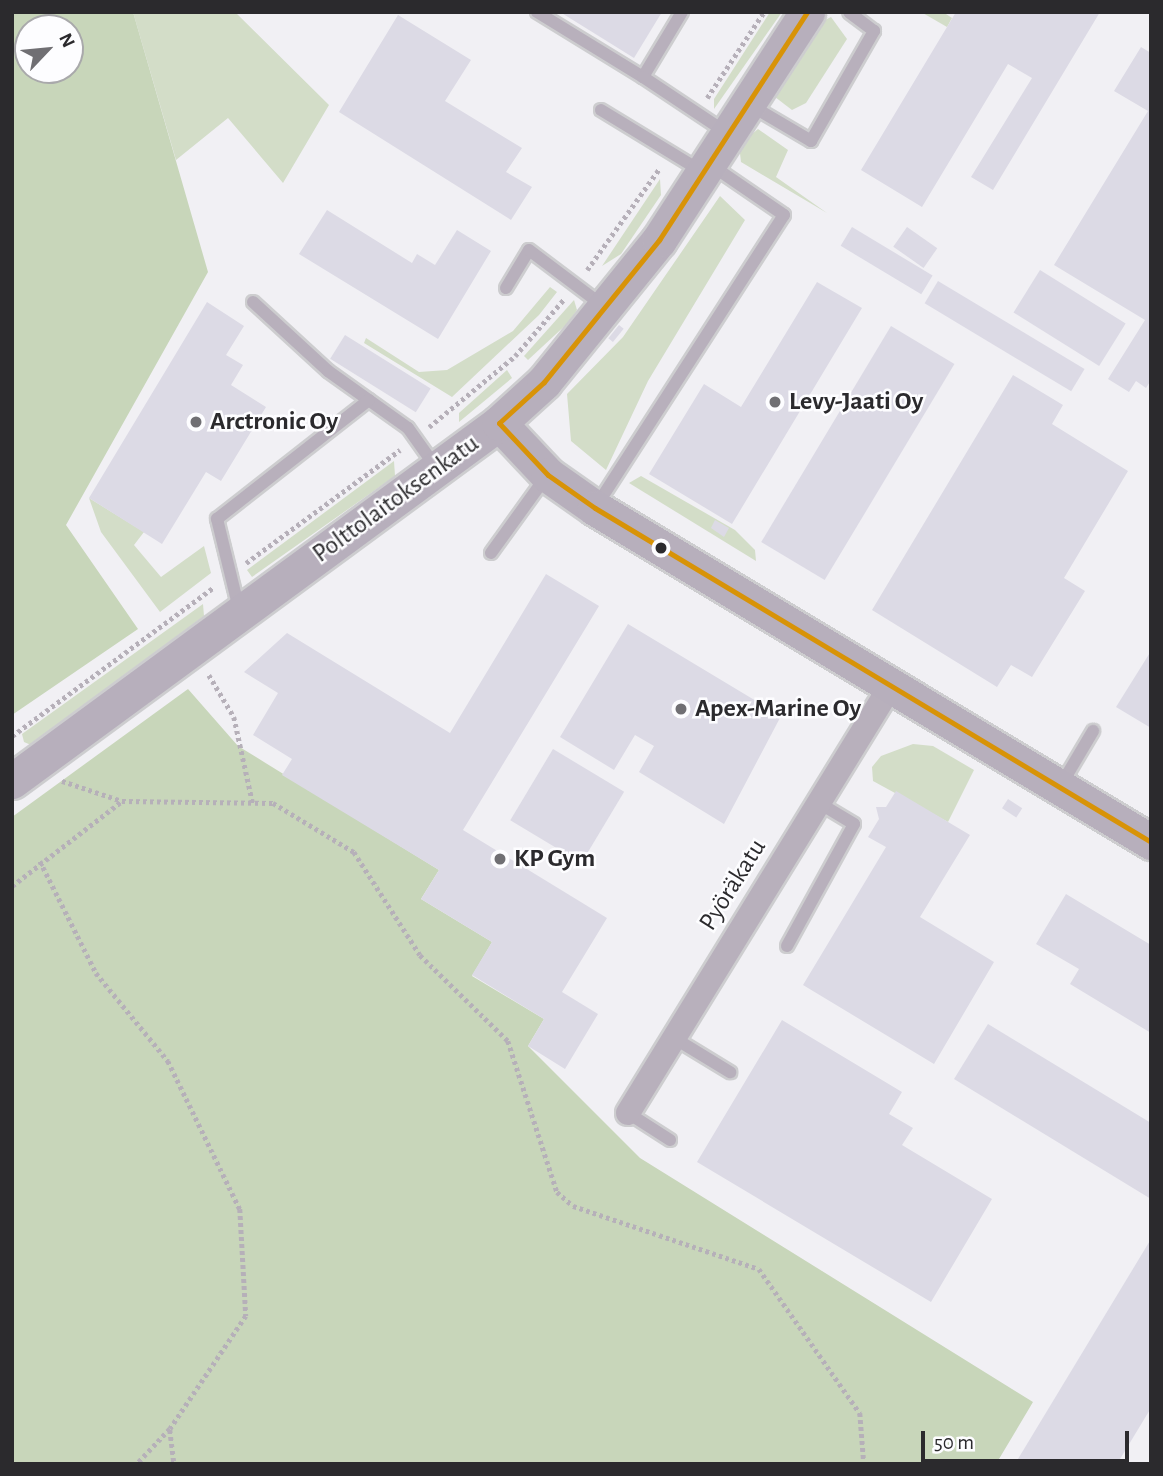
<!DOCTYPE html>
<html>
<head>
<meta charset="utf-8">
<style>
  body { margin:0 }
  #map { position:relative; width:1163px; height:1476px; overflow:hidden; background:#f1f0f4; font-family:"Alegreya Sans",sans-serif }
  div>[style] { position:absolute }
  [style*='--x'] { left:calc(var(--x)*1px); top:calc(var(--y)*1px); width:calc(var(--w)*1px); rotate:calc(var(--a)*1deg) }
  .green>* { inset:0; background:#d3ddc8 }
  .forest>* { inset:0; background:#c8d6ba }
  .building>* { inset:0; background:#dcdae5; transform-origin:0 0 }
  .path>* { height:4.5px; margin-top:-2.25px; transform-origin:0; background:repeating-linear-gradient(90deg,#b6b0b9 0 3.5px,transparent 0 7px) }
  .roads { filter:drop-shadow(2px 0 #cdcdcf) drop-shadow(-2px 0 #cdcdcf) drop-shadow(0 2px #cdcdcf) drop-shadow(0 -2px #cdcdcf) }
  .lane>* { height:12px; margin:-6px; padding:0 6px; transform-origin:6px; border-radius:6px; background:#b8b0bc }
  .street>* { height:24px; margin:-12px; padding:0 12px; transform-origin:12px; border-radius:12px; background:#b8b0bc }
  .secondary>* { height:35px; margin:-17.5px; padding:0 17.5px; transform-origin:17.5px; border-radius:17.5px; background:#b7afbc }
  .bus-1>* { height:5px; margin:-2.5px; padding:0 2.5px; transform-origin:2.5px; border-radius:2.5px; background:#d89307 }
  .dots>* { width:19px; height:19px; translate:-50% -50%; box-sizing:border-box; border:4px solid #fdfdff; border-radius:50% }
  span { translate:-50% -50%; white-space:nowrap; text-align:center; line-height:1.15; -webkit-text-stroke:5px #fdfdff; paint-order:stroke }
  .poi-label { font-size:26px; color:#2b2a2d; font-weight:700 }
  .left { translate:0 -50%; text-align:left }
  .street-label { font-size:26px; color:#2b2a2d }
  .frame { position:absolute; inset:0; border:14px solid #2b2a2d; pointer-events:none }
  .north { position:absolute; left:14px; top:14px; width:70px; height:70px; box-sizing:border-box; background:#fdfdff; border:2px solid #a9a9ab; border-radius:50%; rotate:64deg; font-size:19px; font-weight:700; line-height:28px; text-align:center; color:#2b2a2d }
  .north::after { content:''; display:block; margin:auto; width:24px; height:32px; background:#706f73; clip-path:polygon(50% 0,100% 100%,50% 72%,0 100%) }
  .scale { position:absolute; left:921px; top:1431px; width:208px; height:32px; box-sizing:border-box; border:4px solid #2b2a2d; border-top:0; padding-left:9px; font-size:21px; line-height:24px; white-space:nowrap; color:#2b2a2d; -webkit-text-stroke:5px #fdfdff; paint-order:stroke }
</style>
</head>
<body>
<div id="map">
  <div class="green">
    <div style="clip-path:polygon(133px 12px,235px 12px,329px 105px,283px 183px,228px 118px,176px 160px)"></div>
    <div style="clip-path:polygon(770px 12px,782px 12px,714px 109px,714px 99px)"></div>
    <div style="clip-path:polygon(921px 12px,943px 12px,952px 18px,947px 27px)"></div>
    <div style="clip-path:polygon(831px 17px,847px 39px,806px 103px,792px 110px,775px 97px,777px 87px,819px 23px)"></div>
    <div style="clip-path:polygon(758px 129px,788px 150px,776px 177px,827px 213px,741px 162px,739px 145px)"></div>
    <div style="clip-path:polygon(660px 179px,661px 195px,621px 254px,602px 266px)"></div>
    <div style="clip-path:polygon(720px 196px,745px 220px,648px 381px,606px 470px,571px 441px,567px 394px,623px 337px)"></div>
    <div style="clip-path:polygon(550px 287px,557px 292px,539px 315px,452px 397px,364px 343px,366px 338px,419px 372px,447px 370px,513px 331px)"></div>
    <div style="clip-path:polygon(574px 300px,577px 310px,569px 322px,528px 360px,524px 356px)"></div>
    <div style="clip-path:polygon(507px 370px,512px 378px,459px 422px,459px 413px)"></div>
    <div style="clip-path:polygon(394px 461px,395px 476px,252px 577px,247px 570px)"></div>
    <div style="clip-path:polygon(641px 476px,735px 530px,755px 550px,756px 561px,629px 483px)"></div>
    <div style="clip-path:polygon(89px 498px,144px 532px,134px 545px,161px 577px,204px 546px,211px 573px,160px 612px,101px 532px)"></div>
    <div style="clip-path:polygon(203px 604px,204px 616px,31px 745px,24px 742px,22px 734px)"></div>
    <div style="clip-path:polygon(913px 744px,933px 746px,974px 770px,948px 822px,873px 781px,872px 767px,881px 756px)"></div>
  </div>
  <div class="forest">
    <div style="clip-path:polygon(evenodd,12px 12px,133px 12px,208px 272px,66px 525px,138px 629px,12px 715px,12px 12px,28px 28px,70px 28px,70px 70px,28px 70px,28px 28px)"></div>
    <div style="clip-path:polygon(188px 689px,238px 746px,439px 870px,421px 899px,492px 942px,472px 976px,544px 1019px,528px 1046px,640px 1158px,1033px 1402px,996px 1464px,12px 1464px,12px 817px)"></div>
  </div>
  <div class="building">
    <div style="clip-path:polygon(560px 12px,662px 12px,634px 58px)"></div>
    <div style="clip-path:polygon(956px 12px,1100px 12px,993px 190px,971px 177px,1032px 78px,1008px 64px,922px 207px,861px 170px)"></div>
    <div style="clip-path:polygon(398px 15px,471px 60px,445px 101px,522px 148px,506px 172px,532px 187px,511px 220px,339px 112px)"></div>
    <div style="clip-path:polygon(1141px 47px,1151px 53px,1151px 380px,1146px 388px,1136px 381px,1129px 392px,1108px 379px,1145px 320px,1054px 265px,1148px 111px,1114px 91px)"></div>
    <div style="clip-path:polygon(327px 210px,412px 263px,417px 254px,435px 265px,457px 230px,491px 251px,438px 339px,299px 254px)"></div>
    <div style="left:852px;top:227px;width:94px;height:22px;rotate:31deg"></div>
    <div style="left:907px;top:227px;width:37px;height:24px;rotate:35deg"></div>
    <div style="left:1040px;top:270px;width:101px;height:50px;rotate:32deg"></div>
    <div style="left:938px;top:281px;width:171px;height:26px;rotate:31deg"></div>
    <div style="clip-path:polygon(817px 282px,862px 308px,732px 524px,649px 474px,704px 384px,741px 407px)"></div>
    <div style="clip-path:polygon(207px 302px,244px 326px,226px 355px,243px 365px,231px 385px,266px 407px,221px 481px,206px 472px,162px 544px,89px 498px)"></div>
    <div style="left:619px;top:325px;width:6px;height:17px;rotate:39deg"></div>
    <div style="left:891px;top:326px;width:74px;height:252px;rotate:31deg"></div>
    <div style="left:345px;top:335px;width:101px;height:28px;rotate:32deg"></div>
    <div style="clip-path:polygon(1013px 375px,1063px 405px,1052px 424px,1128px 471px,1064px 578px,1085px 591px,1032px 677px,1011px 665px,997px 687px,872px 610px)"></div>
    <div style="clip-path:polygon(715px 520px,729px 528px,724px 537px,711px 528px)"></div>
    <div style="clip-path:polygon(546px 574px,599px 606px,463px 830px,607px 918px,562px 992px,598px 1014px,565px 1069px,528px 1046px,544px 1019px,472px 975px,492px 942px,421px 899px,439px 870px,282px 775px,292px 759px,253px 735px,278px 693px,244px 672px,287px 633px,450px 733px)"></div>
    <div style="clip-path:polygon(628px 624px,781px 716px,724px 824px,639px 772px,654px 746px,635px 735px,614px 770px,560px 737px)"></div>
    <div style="clip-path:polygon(1151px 651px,1151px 728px,1116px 707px)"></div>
    <div style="left:553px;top:749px;width:83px;height:83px;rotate:31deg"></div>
    <div style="clip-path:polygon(896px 791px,970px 835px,920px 917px,994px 962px,934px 1064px,803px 985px,886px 847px,868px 837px,879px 819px,876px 807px,886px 807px)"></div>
    <div style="left:1008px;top:799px;width:17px;height:11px;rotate:33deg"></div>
    <div style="clip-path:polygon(1066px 894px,1151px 945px,1151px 1033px,1070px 984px,1079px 969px,1036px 944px)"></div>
    <div style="clip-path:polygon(782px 1020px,902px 1092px,889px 1114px,913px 1128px,902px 1145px,992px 1199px,931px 1302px,697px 1162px)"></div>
    <div style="clip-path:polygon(988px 1024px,1151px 1123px,1151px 1199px,954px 1079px)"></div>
    <div style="clip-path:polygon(1151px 1239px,1151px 1408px,1117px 1464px,1015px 1464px)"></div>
  </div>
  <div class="path">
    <div style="--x:707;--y:98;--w:103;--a:-56.5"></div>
    <div style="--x:587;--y:270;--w:124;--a:-54.5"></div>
    <div style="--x:429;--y:427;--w:112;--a:-39.5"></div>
    <div style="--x:515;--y:356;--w:75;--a:-49.3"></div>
    <div style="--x:246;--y:563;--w:191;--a:-36.3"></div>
    <div style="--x:209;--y:675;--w:49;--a:59.2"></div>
    <div style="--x:234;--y:717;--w:89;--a:77.7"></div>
    <div style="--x:12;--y:736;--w:251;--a:-36.4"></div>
    <div style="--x:62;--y:781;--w:63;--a:18.4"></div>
    <div style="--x:40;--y:861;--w:125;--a:63.4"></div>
    <div style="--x:96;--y:973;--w:114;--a:50.7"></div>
    <div style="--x:168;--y:1061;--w:165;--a:64.1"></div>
    <div style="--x:240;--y:1209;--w:107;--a:86.8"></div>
    <div style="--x:246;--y:1316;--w:136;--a:123.9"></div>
    <div style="--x:170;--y:1429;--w:48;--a:133.3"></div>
    <div style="--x:12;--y:886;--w:139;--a:-37.7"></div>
    <div style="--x:122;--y:801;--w:151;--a:0.8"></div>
    <div style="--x:273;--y:803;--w:95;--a:31.2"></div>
    <div style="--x:354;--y:852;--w:122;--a:57.3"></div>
    <div style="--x:420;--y:955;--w:123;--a:44.3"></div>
    <div style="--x:508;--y:1041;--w:159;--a:72"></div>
    <div style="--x:557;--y:1192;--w:21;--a:41"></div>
    <div style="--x:573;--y:1206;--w:196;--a:18.7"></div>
    <div style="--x:759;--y:1269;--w:176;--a:55"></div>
    <div style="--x:860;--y:1413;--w:51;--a:85.5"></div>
    <div style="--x:170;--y:1430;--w:34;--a:83"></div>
  </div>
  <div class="roads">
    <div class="lane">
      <div style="--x:537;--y:12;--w:124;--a:31.5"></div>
      <div style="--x:682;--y:12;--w:76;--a:121"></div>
      <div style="--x:643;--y:77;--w:101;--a:33.7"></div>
      <div style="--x:750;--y:105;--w:71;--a:30.5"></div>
      <div style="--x:811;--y:141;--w:127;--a:-60.2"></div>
      <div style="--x:874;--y:31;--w:31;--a:-143"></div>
      <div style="--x:601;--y:110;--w:117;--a:31.4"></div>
      <div style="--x:506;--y:288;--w:44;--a:-58.8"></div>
      <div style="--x:529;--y:250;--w:91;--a:37"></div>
      <div style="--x:253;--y:302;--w:102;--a:42.6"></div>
      <div style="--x:328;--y:371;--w:98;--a:35.5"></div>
      <div style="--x:408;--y:428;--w:47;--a:54.6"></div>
      <div style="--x:597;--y:505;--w:345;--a:-57.2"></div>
      <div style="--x:784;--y:215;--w:88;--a:-145.6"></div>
      <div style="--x:491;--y:553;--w:92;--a:-54.2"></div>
      <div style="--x:239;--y:609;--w:93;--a:-103.7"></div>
      <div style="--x:217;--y:519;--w:193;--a:-38.1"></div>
      <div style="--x:1061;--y:785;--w:63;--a:-59.3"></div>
      <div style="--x:787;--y:946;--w:139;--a:-61.2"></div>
      <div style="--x:854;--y:824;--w:41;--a:-149"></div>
      <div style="--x:674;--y:1038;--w:66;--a:31.3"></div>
      <div style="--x:628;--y:1113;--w:50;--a:32.7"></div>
    </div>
    <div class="street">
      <div style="--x:628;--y:1113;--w:498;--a:-58.4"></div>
    </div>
    <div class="secondary">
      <div style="--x:499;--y:423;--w:71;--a:46.7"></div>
      <div style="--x:548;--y:475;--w:57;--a:35.1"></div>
      <div style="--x:595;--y:508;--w:649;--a:30.99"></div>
      <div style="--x:12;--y:781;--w:604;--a:-36.32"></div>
      <div style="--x:499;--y:423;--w:61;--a:-42.3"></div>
      <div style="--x:544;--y:382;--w:183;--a:-51"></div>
      <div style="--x:659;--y:240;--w:272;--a:-57"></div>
    </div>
  </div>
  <div class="bus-1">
    <div style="--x:499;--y:423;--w:71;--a:46.7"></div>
    <div style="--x:548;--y:475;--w:57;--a:35.1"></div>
    <div style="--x:595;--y:508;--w:649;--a:30.99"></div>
    <div style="--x:499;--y:423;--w:61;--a:-42.3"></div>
    <div style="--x:544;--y:382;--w:183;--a:-51"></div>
    <div style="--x:659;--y:240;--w:272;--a:-57"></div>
  </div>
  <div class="dots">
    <div style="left:775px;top:402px;background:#706f73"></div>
    <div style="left:196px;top:422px;background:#706f73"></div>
    <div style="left:661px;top:548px;background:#2b2a2d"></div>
    <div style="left:681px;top:709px;background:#706f73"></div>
    <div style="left:500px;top:859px;background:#706f73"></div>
  </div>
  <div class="poi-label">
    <span class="left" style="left:789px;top:402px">Levy-Jaati Oy</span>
    <span class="left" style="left:210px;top:422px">Arctronic Oy</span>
    <span class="left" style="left:695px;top:709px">Apex-Marine Oy</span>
    <span class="left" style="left:514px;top:859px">KP Gym</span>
  </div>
  <div class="street-label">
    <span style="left:396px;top:499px;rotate:-36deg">Polttolaitoksenkatu</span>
    <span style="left:733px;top:885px;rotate:-58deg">Pyöräkatu</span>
  </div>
  <div class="frame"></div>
  <div class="north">N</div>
  <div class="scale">50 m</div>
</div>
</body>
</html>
